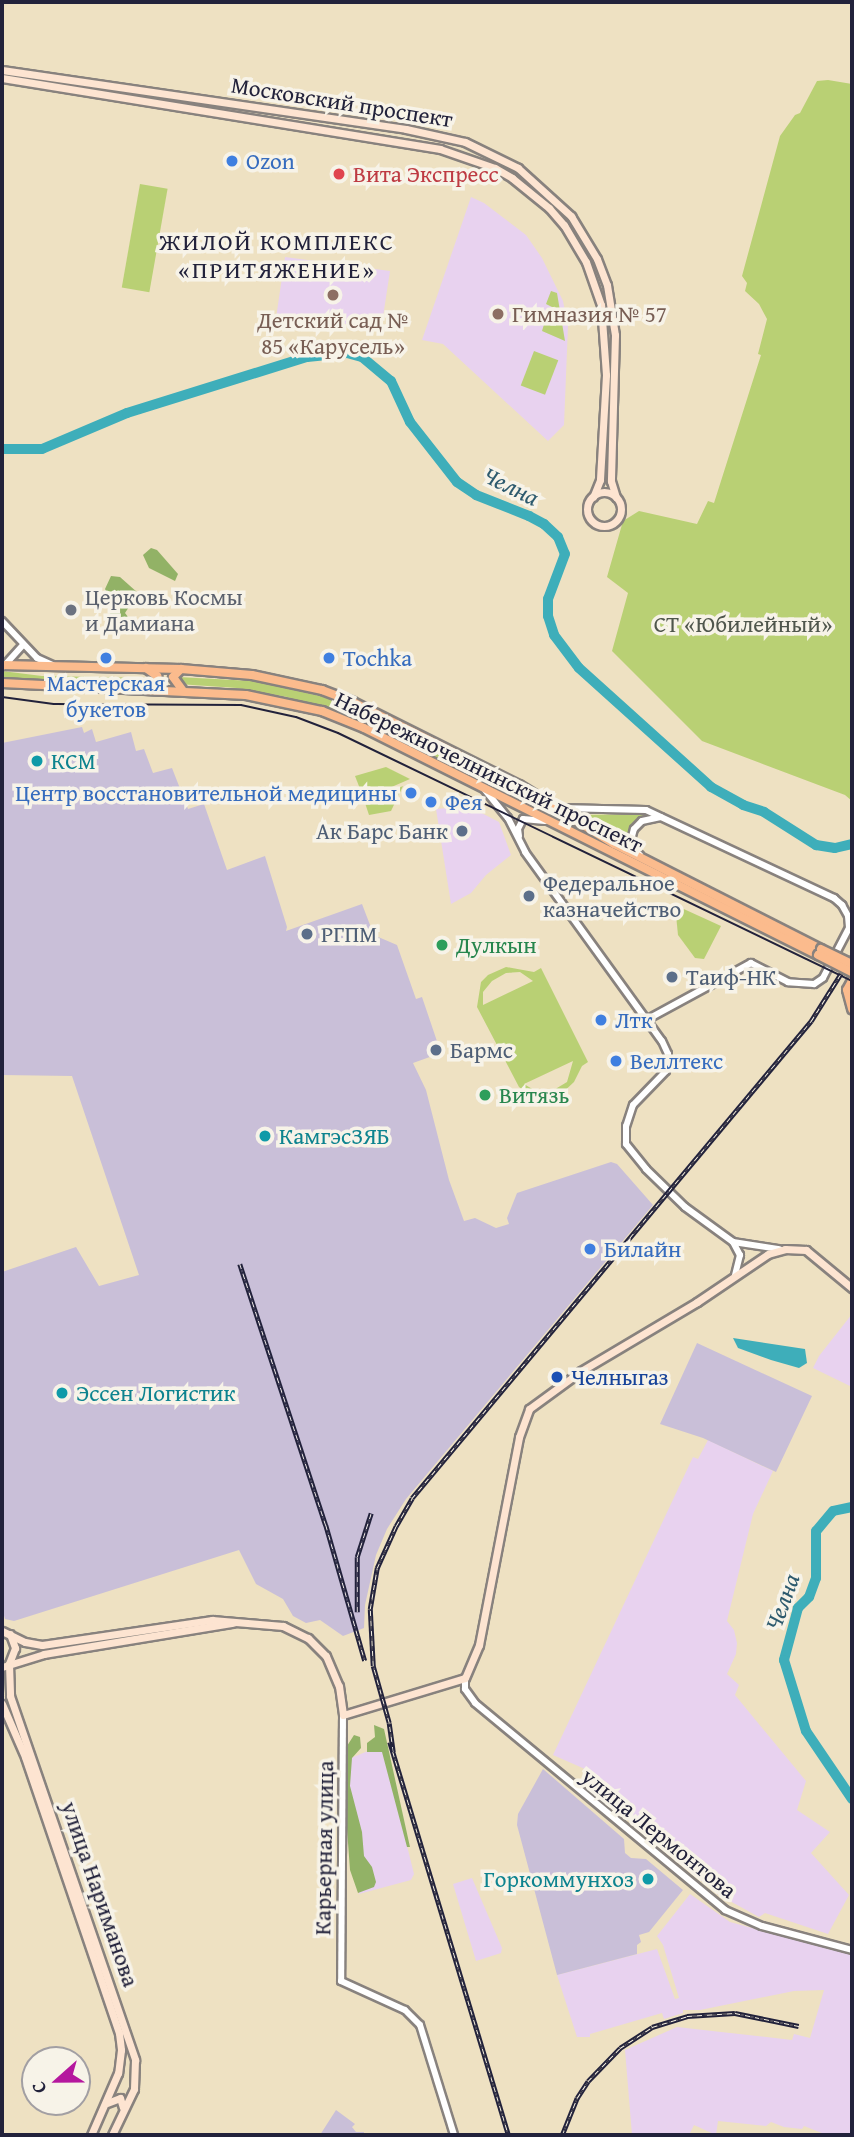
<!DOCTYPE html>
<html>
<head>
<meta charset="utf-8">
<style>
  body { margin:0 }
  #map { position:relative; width:854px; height:2137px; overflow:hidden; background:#eee1c2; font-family:"Gentium Book Plus",serif }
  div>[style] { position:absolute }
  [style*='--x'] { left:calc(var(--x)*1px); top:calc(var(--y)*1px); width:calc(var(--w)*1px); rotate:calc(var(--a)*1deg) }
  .built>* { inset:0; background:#e8d2ef }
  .industrial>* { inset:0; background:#c9bfd8 }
  .green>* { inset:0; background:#b9d074; transform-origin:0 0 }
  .forest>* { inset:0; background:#92b266 }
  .water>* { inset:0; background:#3eaeba }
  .river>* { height:10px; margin:-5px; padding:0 5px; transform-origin:5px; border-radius:5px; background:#3eaeba }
  .roads { filter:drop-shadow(2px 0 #88827e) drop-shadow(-2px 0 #88827e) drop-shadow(0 2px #88827e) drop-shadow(0 -2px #88827e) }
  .tertiary>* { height:6px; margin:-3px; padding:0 3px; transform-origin:3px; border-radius:3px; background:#fff }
  .secondary>* { height:7px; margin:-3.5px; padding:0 3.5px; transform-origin:3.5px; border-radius:3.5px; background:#fde4d1 }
  .secondary>.ring { margin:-3.5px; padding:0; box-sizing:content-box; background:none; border:7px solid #fde4d1; border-radius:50% }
  .primary>* { height:8px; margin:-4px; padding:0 4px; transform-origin:4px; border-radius:4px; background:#fbbb8d }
  .tram>* { height:2px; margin:-1px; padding:0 1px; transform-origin:1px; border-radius:1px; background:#22223b }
  .rail>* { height:4.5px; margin-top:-2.25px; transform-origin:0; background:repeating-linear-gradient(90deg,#f7f3e8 0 5px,#22223b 0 10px); box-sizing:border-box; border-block:2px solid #22223b }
  .bridges { filter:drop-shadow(2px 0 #88827e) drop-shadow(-2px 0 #88827e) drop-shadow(0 2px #88827e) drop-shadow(0 -2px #88827e) }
  .primary-bridge>* { height:8px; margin:-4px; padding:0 4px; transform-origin:4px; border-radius:4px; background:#fbbb8d }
  .dots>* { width:19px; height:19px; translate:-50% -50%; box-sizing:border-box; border:4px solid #f7f3e8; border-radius:50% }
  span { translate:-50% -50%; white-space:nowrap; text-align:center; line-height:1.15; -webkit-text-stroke:7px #f7f3e8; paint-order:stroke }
  .street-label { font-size:23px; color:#22223b }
  .shop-label { font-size:23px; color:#366cbe }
  .left { translate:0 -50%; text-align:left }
  .right { translate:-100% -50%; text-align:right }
  .health-label { font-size:23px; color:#be3a42 }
  .education-label { font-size:23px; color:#785e54 }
  .worship-label { font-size:23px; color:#5b616d }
  .park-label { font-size:23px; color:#4f564c }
  .culture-label { font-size:23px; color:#0d838f }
  .service-label { font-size:23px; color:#4e5e75 }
  .leisure-label { font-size:23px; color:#27864d }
  .transit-label { font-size:23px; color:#164399 }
  .neighbourhood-label { font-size:24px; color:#22223b; letter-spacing:2px }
  .water-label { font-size:24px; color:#2d5a6e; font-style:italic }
  .frame { position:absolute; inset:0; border:4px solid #22223b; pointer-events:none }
  .north { position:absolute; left:21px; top:2046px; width:70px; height:70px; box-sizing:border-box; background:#f7f3e8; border:2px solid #a29fa3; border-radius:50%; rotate:249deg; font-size:19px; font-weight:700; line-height:28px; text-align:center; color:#22223b }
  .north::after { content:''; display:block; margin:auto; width:24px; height:32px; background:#b5179e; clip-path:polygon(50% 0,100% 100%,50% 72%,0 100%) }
</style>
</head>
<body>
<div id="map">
  <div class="built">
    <div style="clip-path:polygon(471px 197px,484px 203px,526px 235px,542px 258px,563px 301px,568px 326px,564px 425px,548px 441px,443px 344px,422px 340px)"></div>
    <div style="clip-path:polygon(285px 257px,390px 271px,381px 330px,322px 320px,315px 324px,276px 318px)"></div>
    <div style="clip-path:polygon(468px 806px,499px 822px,511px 855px,486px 875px,471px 893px,451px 904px,436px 809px)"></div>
    <div style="clip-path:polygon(852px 1314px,852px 1387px,813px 1368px,819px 1356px)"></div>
    <div style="clip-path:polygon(708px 1440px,773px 1471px,753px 1514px,727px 1621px,734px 1630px,737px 1643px,736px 1654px,727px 1674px,739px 1685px,735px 1695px,806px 1781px,797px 1810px,830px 1832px,811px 1853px,849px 1895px,828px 1934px,765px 1913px,759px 1917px,717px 1894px,639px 1829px,627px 1809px,615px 1815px,592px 1796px,597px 1779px,594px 1773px,553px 1755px,693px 1457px,698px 1459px)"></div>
    <div style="clip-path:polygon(382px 1745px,414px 1874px,411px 1880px,359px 1894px,351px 1834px,349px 1759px)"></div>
    <div style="clip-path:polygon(472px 1878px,502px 1948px,501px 1953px,476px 1961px,453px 1884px)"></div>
    <div style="clip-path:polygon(690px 1894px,730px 1922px,852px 1955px,852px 2135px,827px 2135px,804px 2126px,802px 2129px,784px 2127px,771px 2122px,766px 2126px,718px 2121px,716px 2135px,694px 2125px,689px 2135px,632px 2135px,625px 2050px,677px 2027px,792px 2040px,794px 2034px,810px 2038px,824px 1990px,794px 1991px,700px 2010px,683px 2010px,683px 2013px,664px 2019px,662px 2013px,590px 2034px,590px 2037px,577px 2037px,557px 1975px,657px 1949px,675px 1999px,679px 1998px,663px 1945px,657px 1936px)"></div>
  </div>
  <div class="industrial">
    <div style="clip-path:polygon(82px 727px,84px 733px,92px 729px,96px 742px,131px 732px,136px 751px,144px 749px,153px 773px,172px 768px,188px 809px,204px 804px,227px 870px,265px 856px,287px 927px,286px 931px,362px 904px,375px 938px,376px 936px,397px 945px,416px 999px,422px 997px,441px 1053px,413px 1063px,426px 1090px,449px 1180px,464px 1221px,475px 1218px,496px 1228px,509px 1224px,507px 1218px,517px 1193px,611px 1162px,617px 1164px,653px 1205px,406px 1499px,387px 1529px,376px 1555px,365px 1605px,364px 1628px,343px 1636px,320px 1620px,306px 1623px,293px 1616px,283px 1599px,256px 1584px,239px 1550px,14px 1621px,5px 1619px,2px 1609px,2px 1272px,76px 1247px,99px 1286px,139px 1275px,72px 1076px,2px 1075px,2px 743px)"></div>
    <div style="clip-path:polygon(697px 1343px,812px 1396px,776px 1472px,703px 1438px,660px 1424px)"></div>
    <div style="clip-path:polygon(543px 1769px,624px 1839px,625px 1853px,631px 1858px,646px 1859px,683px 1890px,649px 1932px,639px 1935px,641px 1942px,637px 1945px,637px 1954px,557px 1975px,517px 1825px,518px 1814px)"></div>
    <div style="clip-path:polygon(336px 2110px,355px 2124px,352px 2127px,356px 2132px,364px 2132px,364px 2135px,320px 2135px)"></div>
  </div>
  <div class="green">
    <div style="clip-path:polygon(828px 80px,852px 84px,852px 801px,845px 795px,702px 741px,612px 651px,628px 593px,607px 577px,623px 521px,639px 511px,697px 524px,708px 501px,714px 503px,761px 355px,758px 354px,767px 319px,759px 304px,745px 291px,747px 283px,742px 276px,780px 136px,795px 115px,800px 113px,817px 81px)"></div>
    <div style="left:140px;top:184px;width:28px;height:105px;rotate:10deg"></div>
    <div style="clip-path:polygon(551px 291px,557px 293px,565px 341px,542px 331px,549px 308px,558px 310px,546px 304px)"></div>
    <div style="left:534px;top:351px;width:26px;height:37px;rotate:21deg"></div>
    <div style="clip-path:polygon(2px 671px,42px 676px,153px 678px,154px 681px,103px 680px,90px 685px,33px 684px,2px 679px)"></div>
    <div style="clip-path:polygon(178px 677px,252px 681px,325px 697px,515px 790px,608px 846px,345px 716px,287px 697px,237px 688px,178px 684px)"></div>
    <div style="clip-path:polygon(386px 767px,410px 779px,364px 799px,355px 776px)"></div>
    <div style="clip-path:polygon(403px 786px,391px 811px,369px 815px,365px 803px)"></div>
    <div style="clip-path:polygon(578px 815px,647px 814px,650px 815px,634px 825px,632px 851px)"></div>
    <div style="clip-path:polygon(675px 905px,721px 926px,704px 959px,695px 958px,678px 935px)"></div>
    <div style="clip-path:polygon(evenodd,506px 967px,534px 972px,541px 968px,588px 1062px,582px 1066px,574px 1082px,560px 1095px,534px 1098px,519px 1087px,477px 1007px,481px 982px,488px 975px,506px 967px,520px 972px,533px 981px,483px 1005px,483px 992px,492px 981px,506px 973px,520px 972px,506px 967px,573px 1061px,567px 1082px,552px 1091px,534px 1090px,524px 1084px,573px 1061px)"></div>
  </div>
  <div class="forest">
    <div style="clip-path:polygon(151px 548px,157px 550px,178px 574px,175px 581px,149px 568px,143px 555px)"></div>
    <div style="clip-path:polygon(111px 576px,120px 577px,138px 593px,125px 613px,135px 626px,134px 630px,119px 625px,110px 617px,111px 602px,105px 589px)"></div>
    <div style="clip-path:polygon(374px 1725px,384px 1729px,410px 1847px,407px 1847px,382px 1752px,367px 1752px,367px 1743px,375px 1737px)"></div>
    <div style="clip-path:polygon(354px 1735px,360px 1737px,361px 1748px,352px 1758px,350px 1786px,362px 1832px,364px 1856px,372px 1867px,376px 1882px,374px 1887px,358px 1893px,350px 1870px,347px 1829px,347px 1746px)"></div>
  </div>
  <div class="water">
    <div style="clip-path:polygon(733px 1338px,805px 1349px,807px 1363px,799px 1368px,771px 1360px,738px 1348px)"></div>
  </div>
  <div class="river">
    <div style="--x:2;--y:449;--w:40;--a:0"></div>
    <div style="--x:42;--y:449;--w:92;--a:-23"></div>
    <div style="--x:127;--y:413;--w:189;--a:-17.3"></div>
    <div style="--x:307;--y:357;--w:40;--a:-5.7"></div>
    <div style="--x:347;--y:353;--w:16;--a:15"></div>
    <div style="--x:362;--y:357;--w:38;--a:40"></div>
    <div style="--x:391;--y:381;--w:45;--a:65.1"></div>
    <div style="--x:410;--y:422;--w:76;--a:51.9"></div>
    <div style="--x:457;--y:482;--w:23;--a:34"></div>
    <div style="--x:476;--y:495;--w:57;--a:21.6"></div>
    <div style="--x:529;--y:516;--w:17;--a:28"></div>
    <div style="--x:544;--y:524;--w:19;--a:43"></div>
    <div style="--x:558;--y:537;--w:18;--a:68"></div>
    <div style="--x:565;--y:554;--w:48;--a:110.7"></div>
    <div style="--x:548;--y:599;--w:17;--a:90"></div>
    <div style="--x:548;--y:616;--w:20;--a:72"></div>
    <div style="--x:554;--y:635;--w:41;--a:52.9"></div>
    <div style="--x:579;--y:668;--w:178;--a:42"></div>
    <div style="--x:711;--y:787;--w:37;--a:29"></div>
    <div style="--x:743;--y:805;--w:22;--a:18"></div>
    <div style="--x:764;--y:812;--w:62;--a:32.4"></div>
    <div style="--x:816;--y:845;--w:19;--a:9"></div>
    <div style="--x:835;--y:848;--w:17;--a:-13"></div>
    <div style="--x:852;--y:1507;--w:19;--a:168"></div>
    <div style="--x:833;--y:1511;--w:26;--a:130"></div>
    <div style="--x:816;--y:1531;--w:47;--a:90"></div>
    <div style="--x:816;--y:1578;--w:20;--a:110"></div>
    <div style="--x:809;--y:1597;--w:16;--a:135"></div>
    <div style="--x:798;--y:1608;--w:54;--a:105.1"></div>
    <div style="--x:784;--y:1660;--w:74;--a:72.8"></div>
    <div style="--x:806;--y:1731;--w:82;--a:55.9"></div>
  </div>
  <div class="roads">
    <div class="tertiary">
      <div style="--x:2;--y:621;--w:51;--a:46.6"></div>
      <div style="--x:37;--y:658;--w:17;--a:24"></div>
      <div style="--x:4;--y:666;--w:28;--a:-48"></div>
      <div style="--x:485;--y:790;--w:36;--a:51"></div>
      <div style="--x:508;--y:818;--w:38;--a:63"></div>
      <div style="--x:525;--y:852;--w:233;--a:54.1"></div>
      <div style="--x:662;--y:1041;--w:14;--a:65"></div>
      <div style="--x:668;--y:1054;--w:17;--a:97"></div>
      <div style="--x:666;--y:1071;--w:47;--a:134.1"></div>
      <div style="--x:633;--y:1105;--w:22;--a:108"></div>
      <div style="--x:626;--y:1126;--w:18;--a:90"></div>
      <div style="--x:626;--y:1144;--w:32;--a:51"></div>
      <div style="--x:646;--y:1169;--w:54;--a:44.3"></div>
      <div style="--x:685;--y:1207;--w:59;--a:36.1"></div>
      <div style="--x:733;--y:1242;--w:15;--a:62"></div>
      <div style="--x:740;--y:1255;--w:21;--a:104"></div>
      <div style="--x:559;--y:808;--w:87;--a:1.3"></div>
      <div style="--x:646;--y:810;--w:208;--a:25.1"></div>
      <div style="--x:834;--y:898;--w:11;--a:41"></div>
      <div style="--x:842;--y:905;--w:13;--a:61"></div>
      <div style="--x:848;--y:916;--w:12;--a:85"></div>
      <div style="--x:849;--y:928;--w:56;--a:117.5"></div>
      <div style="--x:823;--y:978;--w:11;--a:146"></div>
      <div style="--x:814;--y:984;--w:26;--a:-176"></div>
      <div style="--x:788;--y:982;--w:42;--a:-152.8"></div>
      <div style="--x:751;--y:963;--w:119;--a:151.5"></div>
      <div style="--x:519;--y:836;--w:7;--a:-98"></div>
      <div style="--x:518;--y:829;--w:11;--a:-63"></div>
      <div style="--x:523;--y:819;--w:22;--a:5"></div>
      <div style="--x:640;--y:855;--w:8;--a:-140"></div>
      <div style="--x:634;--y:850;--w:10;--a:-107"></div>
      <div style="--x:631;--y:840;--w:11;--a:-75"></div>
      <div style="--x:634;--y:829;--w:11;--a:-45"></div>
      <div style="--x:642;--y:821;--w:19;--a:-12"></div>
      <div style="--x:733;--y:1242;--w:47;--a:8.7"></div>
      <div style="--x:465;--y:1678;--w:11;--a:90"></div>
      <div style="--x:465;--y:1689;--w:17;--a:54"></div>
      <div style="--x:475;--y:1703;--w:325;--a:39.6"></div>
      <div style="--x:725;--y:1910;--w:40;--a:23.4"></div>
      <div style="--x:762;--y:1926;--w:93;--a:14.9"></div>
      <div style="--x:343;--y:1715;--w:266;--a:90.4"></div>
      <div style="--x:341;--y:1981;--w:70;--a:24.4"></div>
      <div style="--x:405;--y:2010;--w:21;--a:45"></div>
      <div style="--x:420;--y:2025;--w:115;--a:72.8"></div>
    </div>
    <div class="secondary">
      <div style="--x:2;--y:70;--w:408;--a:8.3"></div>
      <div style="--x:406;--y:129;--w:60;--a:12.4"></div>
      <div style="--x:465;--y:142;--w:59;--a:26.1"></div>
      <div style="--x:518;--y:168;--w:72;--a:42.2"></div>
      <div style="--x:571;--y:216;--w:50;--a:58.8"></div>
      <div style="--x:597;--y:259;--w:28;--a:69"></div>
      <div style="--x:607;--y:285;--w:51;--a:80.9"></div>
      <div style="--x:615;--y:335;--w:146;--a:91.6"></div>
      <div style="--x:611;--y:481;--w:17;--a:73"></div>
      <div style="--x:2;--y:78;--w:444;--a:9.2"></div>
      <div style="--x:440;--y:149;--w:58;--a:19.1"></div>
      <div style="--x:495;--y:168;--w:20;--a:30"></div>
      <div style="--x:512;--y:178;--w:48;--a:39"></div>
      <div style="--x:549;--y:208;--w:23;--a:49"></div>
      <div style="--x:564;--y:225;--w:43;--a:59.3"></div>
      <div style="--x:586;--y:262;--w:46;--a:70.8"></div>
      <div style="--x:601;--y:305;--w:70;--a:85.9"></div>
      <div style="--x:606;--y:375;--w:105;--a:93.3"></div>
      <div style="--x:600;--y:480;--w:18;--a:112"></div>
      <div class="ring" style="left:587px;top:492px;width:27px;height:27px"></div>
      <div style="--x:2;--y:1631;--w:25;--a:26"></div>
      <div style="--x:25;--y:1642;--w:17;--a:10"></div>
      <div style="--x:42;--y:1645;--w:172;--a:-8.4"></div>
      <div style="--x:212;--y:1620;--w:71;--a:4.8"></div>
      <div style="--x:283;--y:1626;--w:28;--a:26"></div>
      <div style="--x:308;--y:1638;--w:25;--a:45"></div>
      <div style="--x:326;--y:1656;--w:33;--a:67"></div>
      <div style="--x:339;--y:1686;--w:29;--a:82"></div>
      <div style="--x:343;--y:1715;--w:127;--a:-16.9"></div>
      <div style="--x:465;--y:1678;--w:36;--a:-67"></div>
      <div style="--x:479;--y:1645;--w:212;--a:-79.1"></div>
      <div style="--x:519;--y:1437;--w:30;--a:-70"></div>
      <div style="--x:529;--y:1409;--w:64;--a:-36.2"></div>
      <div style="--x:581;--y:1371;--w:135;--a:-30.7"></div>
      <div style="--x:697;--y:1302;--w:86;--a:-34.1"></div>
      <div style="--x:768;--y:1254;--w:18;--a:-16"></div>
      <div style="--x:785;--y:1249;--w:21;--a:3"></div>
      <div style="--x:806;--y:1250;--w:60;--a:39.6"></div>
      <div style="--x:10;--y:1634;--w:15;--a:70"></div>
      <div style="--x:15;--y:1648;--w:17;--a:111"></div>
      <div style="--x:9;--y:1664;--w:32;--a:88"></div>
      <div style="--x:10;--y:1696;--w:385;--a:71"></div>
      <div style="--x:135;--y:2060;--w:29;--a:92"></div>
      <div style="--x:134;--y:2089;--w:51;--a:115.6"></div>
      <div style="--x:2;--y:1667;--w:44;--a:-17.2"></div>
      <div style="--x:44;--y:1654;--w:191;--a:-9.4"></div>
      <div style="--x:2;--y:1704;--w:58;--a:66.5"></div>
      <div style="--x:25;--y:1757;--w:292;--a:71.2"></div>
      <div style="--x:119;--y:2033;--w:17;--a:83"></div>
      <div style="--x:121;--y:2050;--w:23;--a:97"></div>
      <div style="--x:118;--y:2073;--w:68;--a:113.5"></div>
      <div style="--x:107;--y:2103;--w:14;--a:-21"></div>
      <div style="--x:120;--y:2098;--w:10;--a:73"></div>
    </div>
    <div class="primary">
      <div style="--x:2;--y:665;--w:179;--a:1.3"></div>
      <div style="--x:181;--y:669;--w:71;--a:4.8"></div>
      <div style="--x:252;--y:675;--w:72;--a:12.1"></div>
      <div style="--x:322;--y:690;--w:33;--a:21"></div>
      <div style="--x:353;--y:702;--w:186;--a:26.6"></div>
      <div style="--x:519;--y:785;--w:112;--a:31.8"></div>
      <div style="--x:614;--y:844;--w:232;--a:26.9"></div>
      <div style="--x:146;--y:668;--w:14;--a:36"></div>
      <div style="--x:157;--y:676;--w:5;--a:90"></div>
      <div style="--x:157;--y:681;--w:14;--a:144"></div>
      <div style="--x:181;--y:669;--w:11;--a:135"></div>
      <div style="--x:173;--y:677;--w:17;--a:54"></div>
      <div style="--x:2;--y:683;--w:244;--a:2.8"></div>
      <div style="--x:246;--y:695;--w:78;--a:11.9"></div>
      <div style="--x:322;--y:711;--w:45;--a:22"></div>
      <div style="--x:364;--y:728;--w:508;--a:26.57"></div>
      <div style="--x:852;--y:981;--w:10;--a:119"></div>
      <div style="--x:847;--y:990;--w:20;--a:75"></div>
    </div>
  </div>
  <div class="tram">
    <div style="--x:2;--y:697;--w:52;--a:7.7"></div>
    <div style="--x:54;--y:704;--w:187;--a:0.3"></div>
    <div style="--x:241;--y:705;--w:56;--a:12.3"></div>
    <div style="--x:296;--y:717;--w:45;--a:20.9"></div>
    <div style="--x:338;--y:733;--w:571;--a:25.76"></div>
  </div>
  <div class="rail">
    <div style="--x:240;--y:1264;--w:275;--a:71.8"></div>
    <div style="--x:326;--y:1525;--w:141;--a:74"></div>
    <div style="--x:357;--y:1612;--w:55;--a:-90"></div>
    <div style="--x:357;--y:1557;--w:46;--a:-72.3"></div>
    <div style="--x:390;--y:1742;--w:411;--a:73.2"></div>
    <div style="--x:393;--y:1752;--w:29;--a:-98"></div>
    <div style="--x:389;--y:1723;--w:59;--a:-105.7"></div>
    <div style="--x:373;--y:1666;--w:57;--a:-93"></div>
    <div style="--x:370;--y:1609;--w:42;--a:-80.3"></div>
    <div style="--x:377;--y:1568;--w:46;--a:-65.7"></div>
    <div style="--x:396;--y:1526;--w:32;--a:-60"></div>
    <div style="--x:412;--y:1498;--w:622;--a:-50.09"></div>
    <div style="--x:811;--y:1021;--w:77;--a:-57.8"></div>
    <div style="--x:562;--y:2135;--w:40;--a:-68"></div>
    <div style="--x:577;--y:2098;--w:20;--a:-57"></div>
    <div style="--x:588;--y:2081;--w:46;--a:-45.9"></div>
    <div style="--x:620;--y:2048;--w:38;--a:-33"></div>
    <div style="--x:652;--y:2027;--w:37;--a:-17"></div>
    <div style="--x:687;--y:2016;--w:48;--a:-3.6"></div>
    <div style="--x:735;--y:2013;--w:65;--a:11.5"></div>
  </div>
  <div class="bridges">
    <div class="primary-bridge">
      <div style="--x:821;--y:949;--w:34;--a:26"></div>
      <div style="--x:818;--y:955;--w:38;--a:27"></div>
    </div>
  </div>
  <div class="dots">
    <div style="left:232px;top:161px;background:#3f7fe0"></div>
    <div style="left:339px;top:174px;background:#e0444e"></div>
    <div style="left:333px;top:295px;background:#8d6e63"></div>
    <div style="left:498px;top:314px;background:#8d6e63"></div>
    <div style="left:71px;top:610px;background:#6b7280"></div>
    <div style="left:106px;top:658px;background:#3f7fe0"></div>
    <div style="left:329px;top:658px;background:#3f7fe0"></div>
    <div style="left:37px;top:761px;background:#0f9aa8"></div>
    <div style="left:411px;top:793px;background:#3f7fe0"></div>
    <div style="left:431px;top:802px;background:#3f7fe0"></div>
    <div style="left:462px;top:831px;background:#5c6f8a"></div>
    <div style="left:529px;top:896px;background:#5c6f8a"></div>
    <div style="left:307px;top:934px;background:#5c6f8a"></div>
    <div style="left:442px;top:945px;background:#2e9e5b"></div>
    <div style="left:672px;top:977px;background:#5c6f8a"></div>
    <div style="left:601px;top:1020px;background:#3f7fe0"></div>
    <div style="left:436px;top:1050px;background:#5c6f8a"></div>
    <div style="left:616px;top:1061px;background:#3f7fe0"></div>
    <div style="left:485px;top:1095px;background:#2e9e5b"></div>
    <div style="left:265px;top:1136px;background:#0f9aa8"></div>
    <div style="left:590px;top:1249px;background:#3f7fe0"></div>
    <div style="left:557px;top:1377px;background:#1a4fb4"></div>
    <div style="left:62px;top:1393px;background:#0f9aa8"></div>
    <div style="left:648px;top:1879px;background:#0f9aa8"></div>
  </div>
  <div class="street-label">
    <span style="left:342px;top:102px;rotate:9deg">Московский проспект</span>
    <span style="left:489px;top:772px;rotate:26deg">Набережночелнинский проспект</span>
    <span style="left:659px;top:1833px;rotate:39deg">улица Лермонтова</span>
    <span style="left:324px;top:1848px;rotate:-89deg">Карьерная улица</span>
    <span style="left:100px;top:1894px;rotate:71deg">улица Нариманова</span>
  </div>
  <div class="shop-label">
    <span class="left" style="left:246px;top:161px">Ozon</span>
    <span class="left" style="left:343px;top:658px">Tochka</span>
    <span style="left:106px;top:696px">Мастерская<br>букетов</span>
    <span class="right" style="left:397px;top:793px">Центр восстановительной медицины</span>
    <span class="left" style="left:445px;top:802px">Фея</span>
    <span class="left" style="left:615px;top:1020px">Лтк</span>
    <span class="left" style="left:630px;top:1061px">Веллтекс</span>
    <span class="left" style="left:604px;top:1249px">Билайн</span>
  </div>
  <div class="health-label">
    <span class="left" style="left:353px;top:174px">Вита Экспресс</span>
  </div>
  <div class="education-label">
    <span class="left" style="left:512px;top:314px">Гимназия № 57</span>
    <span style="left:333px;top:333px">Детский сад №<br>85 «Карусель»</span>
  </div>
  <div class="worship-label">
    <span class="left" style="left:85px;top:610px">Церковь Космы<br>и Дамиана</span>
  </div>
  <div class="park-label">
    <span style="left:743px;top:624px">СТ «Юбилейный»</span>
  </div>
  <div class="culture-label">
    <span class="left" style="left:51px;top:761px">КСМ</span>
    <span class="left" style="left:279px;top:1136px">КамгэсЗЯБ</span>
    <span class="left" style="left:76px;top:1393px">Эссен Логистик</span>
    <span class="right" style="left:634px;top:1879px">Горкоммунхоз</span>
  </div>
  <div class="service-label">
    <span class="right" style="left:448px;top:831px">Ак Барс Банк</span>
    <span class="left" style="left:543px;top:896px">Федеральное<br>казначейство</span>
    <span class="left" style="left:321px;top:934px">РГПМ</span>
    <span class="left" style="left:686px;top:977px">Таиф-НК</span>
    <span class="left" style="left:450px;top:1050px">Бармс</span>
  </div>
  <div class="leisure-label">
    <span class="left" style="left:456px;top:945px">Дулкын</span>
    <span class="left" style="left:499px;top:1095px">Витязь</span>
  </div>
  <div class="transit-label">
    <span class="left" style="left:571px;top:1377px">Челныгаз</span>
  </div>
  <div class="neighbourhood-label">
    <span style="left:277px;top:256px">ЖИЛОЙ КОМПЛЕКС<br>«ПРИТЯЖЕНИЕ»</span>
  </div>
  <div class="water-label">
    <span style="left:511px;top:486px;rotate:26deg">Челна</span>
    <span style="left:782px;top:1602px;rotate:-70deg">Челна</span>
  </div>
  <div class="frame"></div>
  <div class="north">С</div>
</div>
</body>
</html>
